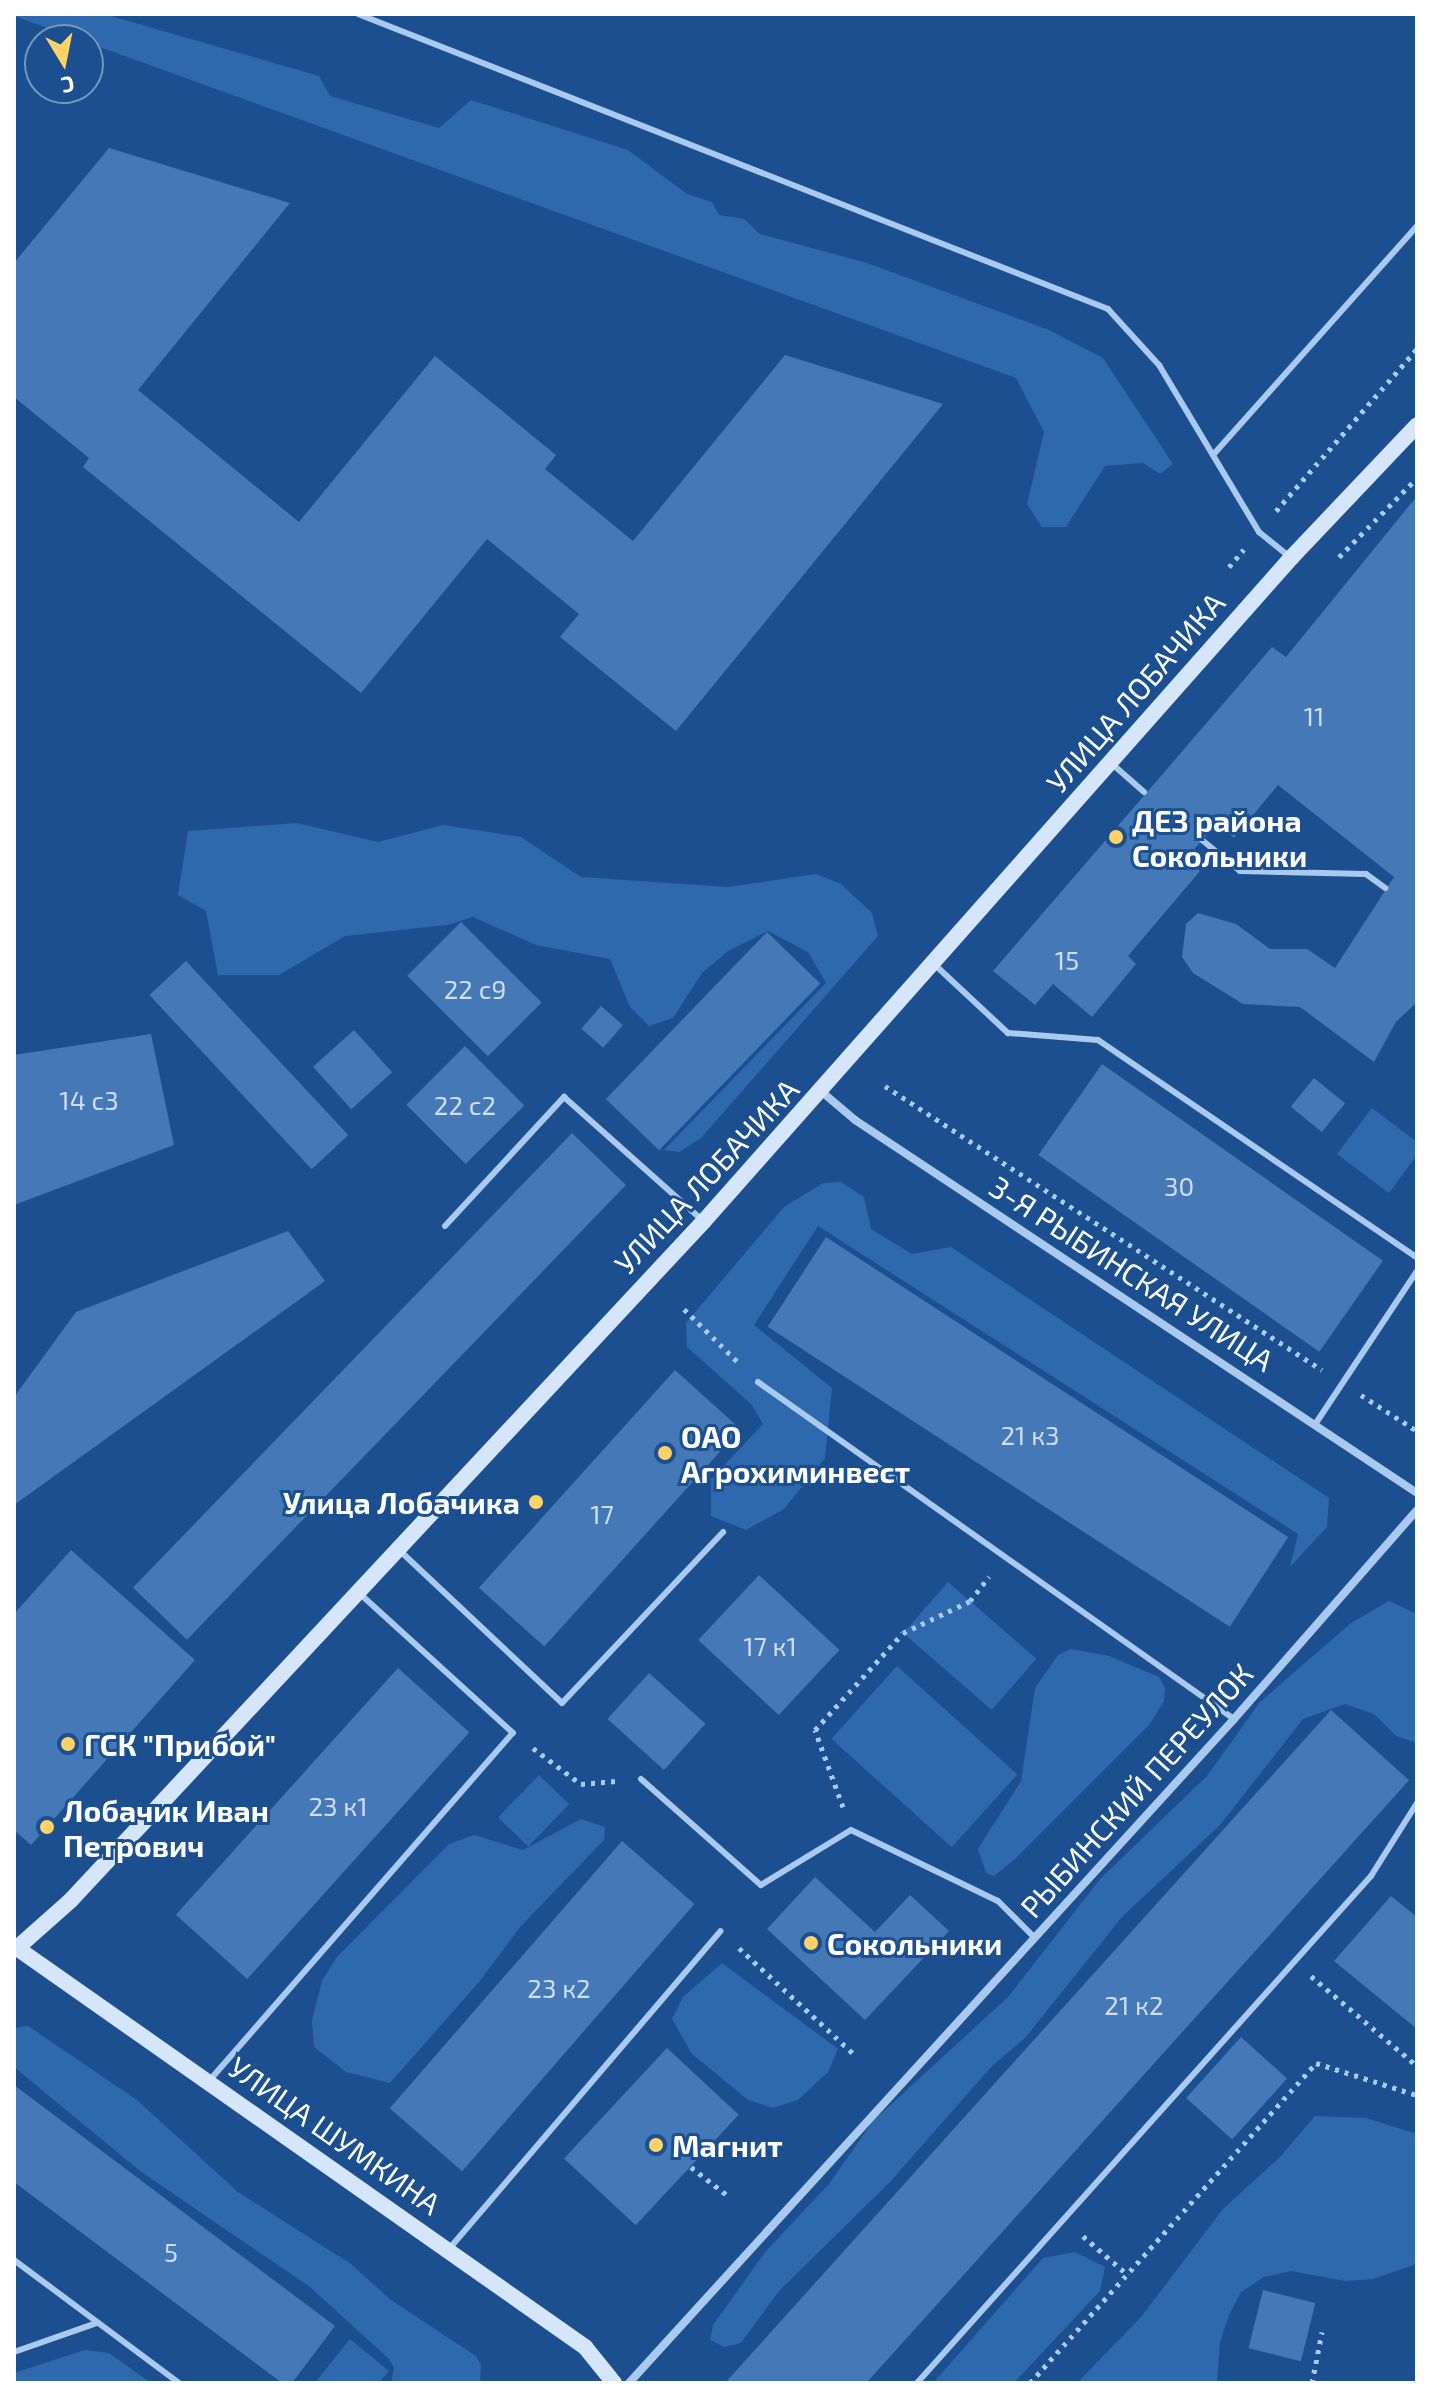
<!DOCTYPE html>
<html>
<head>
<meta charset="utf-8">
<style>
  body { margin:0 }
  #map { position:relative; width:1431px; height:2397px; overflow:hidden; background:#1b4f8f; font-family:"Exo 2",sans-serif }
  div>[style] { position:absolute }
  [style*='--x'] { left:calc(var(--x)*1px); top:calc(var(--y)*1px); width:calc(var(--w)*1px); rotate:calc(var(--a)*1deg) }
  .green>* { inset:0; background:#2e69ad; transform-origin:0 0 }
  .building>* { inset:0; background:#4478b7; transform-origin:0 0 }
  .path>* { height:5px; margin-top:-2.5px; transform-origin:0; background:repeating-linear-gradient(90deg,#a9c9ee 0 4px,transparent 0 10px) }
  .lane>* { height:6px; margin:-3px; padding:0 3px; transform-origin:3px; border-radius:3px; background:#a9c9ee }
  .street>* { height:8px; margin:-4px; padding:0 4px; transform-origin:4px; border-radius:4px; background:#a9c9ee }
  .secondary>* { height:16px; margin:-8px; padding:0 8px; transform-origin:8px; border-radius:8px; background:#d6e6fa }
  .dots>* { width:22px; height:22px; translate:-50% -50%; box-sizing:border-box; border:4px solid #1b4f8f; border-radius:50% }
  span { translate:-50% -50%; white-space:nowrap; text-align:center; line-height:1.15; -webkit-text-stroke:6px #1b4f8f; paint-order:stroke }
  .number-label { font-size:26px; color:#d0dded }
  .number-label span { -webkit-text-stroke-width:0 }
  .street-label { font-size:30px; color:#fff }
  .poi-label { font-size:30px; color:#fff; font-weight:700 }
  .left { translate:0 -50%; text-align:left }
  .right { translate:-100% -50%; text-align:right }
  .frame { position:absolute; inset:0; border:16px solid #fff; pointer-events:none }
  .north { position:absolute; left:24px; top:24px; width:80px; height:80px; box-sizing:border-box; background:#1b4f8f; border:2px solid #7695bc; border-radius:50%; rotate:170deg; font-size:22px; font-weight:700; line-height:32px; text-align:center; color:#fff }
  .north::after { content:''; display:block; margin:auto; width:28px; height:36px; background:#ffd166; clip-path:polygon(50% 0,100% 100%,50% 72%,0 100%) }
</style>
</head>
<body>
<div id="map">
  <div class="green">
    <div style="clip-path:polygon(104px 14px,319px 76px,330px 96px,439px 128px,471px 100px,628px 150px,687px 194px,712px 202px,719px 215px,744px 219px,760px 234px,867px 263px,1049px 330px,1103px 358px,1173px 464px,1160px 474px,1143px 463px,1105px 466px,1066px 527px,1042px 527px,1027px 504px,1044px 432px,1016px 378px,14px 16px)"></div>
    <div style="clip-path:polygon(297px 823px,378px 842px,443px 825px,521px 837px,581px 877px,728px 887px,816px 874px,841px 884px,872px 913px,878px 936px,701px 1138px,679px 1152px,664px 1150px,826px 983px,808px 952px,768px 931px,728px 951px,702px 973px,673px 1018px,649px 1026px,630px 1007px,610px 959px,536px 945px,473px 917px,447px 925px,345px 936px,279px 975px,218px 975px,206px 911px,178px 895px,188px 831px)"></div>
    <div style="clip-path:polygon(1372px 1108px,1417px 1142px,1417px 1155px,1389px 1193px,1337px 1154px)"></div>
    <div style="clip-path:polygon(841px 1182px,864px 1197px,871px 1229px,912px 1254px,951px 1247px,1329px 1498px,1327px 1527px,1290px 1567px,1298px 1534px,818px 1226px,754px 1325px,832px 1388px,825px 1458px,784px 1509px,746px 1530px,711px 1516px,711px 1479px,763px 1424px,752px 1405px,687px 1347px,686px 1323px,784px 1207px,823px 1183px)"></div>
    <div style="left:948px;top:1582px;width:117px;height:68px;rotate:41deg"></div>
    <div style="clip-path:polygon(1389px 1601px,1417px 1614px,1417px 1743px,1396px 1736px,1374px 1714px,1345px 1704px,1303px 1719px,1220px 1825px,1122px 1917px,1025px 2038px,991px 2067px,890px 2182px,779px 2291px,741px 2343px,724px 2347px,710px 2340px,713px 2325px,766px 2251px,829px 2184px,873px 2121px,1008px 1997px,1101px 1878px,1207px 1776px,1260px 1702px,1351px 1623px)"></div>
    <div style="clip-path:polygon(1071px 1649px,1109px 1656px,1159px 1677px,1165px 1688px,1164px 1701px,1150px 1724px,1016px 1858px,994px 1876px,986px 1873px,978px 1849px,1021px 1781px,1035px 1688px,1058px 1655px)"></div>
    <div style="left:897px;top:1666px;width:162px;height:98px;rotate:42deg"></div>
    <div style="left:539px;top:1775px;width:42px;height:59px;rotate:44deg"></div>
    <div style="clip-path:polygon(581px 1819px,605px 1827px,604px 1840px,521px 1926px,479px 1982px,390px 2083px,346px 2072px,314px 2047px,312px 2020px,322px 1981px,336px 1958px,449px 1844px,474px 1835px,523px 1850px)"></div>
    <div style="clip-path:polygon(722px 1963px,838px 2049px,828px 2072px,798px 2100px,773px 2108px,748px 2100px,692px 2054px,672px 2019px,683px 1997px)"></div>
    <div style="clip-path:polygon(28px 2026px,137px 2100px,238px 2192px,351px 2264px,391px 2300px,476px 2356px,481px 2365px,480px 2383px,391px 2383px,394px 2368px,389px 2359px,310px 2287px,140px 2171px,14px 2067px,14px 2028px)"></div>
    <div style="clip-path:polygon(1315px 2116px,1366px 2118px,1417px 2134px,1417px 2264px,1373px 2279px,1345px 2281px,1291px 2271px,1264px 2277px,1241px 2292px,1229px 2315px,1220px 2342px,1217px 2383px,1077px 2383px,1141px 2317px,1223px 2209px,1280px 2157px)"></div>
    <div style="clip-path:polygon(1075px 2252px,1105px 2267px,1100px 2291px,1014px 2383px,933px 2383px,1043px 2258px)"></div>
    <div style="clip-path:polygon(350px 2339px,389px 2371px,379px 2383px,321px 2383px,317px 2380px)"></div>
    <div style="clip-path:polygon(85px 2350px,109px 2353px,151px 2383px,14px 2383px,14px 2373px)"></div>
  </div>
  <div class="building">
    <div style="clip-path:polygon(109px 148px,290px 203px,138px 390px,299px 522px,435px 356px,556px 455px,545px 469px,633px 541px,785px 355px,943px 404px,676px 731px,560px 637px,579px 614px,487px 539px,361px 693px,83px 467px,89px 458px,14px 397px,14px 263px)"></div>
    <div style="clip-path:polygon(1417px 496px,1417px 1002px,1396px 1022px,1374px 1062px,1300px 1007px,1243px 1004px,1193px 973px,1182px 957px,1186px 924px,1198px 913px,1236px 924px,1270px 949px,1307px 949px,1335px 968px,1394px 877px,1278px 785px,1234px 838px,1216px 824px,1186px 859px,1200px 871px,1128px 956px,1136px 964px,1092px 1017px,1053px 984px,1035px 1005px,993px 971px,1272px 647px,1286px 657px)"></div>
    <div style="left:461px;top:922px;width:114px;height:76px;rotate:45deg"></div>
    <div style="left:767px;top:932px;width:74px;height:232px;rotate:44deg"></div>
    <div style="left:186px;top:961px;width:238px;height:50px;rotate:47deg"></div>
    <div style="left:601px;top:1006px;width:29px;height:30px;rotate:41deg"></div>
    <div style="left:354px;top:1030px;width:57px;height:55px;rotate:48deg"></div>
    <div style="clip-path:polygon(151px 1034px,174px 1145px,14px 1205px,14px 1055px)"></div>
    <div style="left:465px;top:1046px;width:84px;height:83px;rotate:45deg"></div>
    <div style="left:1102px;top:1064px;width:343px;height:111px;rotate:35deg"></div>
    <div style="left:1314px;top:1078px;width:40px;height:37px;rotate:39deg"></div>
    <div style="left:572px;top:1133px;width:75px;height:632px;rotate:44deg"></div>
    <div style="clip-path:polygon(288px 1231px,325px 1281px,14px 1505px,14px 1397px,76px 1312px)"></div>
    <div style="left:826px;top:1237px;width:551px;height:107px;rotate:33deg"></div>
    <div style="left:675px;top:1370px;width:88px;height:293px;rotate:42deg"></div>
    <div style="clip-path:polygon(71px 1550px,195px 1660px,31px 1845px,14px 1830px,14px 1614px)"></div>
    <div style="left:759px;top:1575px;width:110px;height:89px;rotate:43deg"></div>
    <div style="left:398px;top:1668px;width:96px;height:332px;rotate:42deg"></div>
    <div style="left:649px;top:1673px;width:76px;height:62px;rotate:42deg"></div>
    <div style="left:1331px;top:1710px;width:105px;height:908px;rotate:42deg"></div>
    <div style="left:622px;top:1841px;width:96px;height:354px;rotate:41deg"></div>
    <div style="clip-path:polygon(815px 1877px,875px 1932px,910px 1895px,949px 1931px,865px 2020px,767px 1929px)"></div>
    <div style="clip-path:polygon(1391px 1896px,1417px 1917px,1417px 2029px,1334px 1961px)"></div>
    <div style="left:1241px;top:2037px;width:62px;height:82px;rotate:42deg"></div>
    <div style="left:667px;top:2048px;width:98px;height:151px;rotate:43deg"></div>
    <div style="clip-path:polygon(14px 2085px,335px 2326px,292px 2383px,282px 2383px,14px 2182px)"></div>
    <div style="left:1263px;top:2290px;width:54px;height:60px;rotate:14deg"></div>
  </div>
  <div class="path">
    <div style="--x:1276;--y:511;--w:215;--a:-49"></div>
    <div style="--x:1339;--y:557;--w:111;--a:-45.4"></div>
    <div style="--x:1229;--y:567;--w:23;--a:-50"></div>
    <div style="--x:885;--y:1086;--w:521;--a:33.02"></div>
    <div style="--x:684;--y:1309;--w:78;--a:44.5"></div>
    <div style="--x:1361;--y:1395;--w:67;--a:32.7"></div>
    <div style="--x:533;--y:1748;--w:60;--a:36.9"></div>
    <div style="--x:581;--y:1784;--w:38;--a:-5"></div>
    <div style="--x:843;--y:1807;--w:82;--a:-110"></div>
    <div style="--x:815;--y:1730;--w:131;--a:-47.8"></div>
    <div style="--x:903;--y:1633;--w:74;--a:-25.5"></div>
    <div style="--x:970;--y:1601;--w:31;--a:-52"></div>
    <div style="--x:739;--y:1948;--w:159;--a:42.7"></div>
    <div style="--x:1311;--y:1976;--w:139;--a:40.3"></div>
    <div style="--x:691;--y:2167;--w:46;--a:37.9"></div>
    <div style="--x:1083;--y:2236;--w:60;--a:40.9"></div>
    <div style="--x:1030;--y:2383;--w:429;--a:-48.2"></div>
    <div style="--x:1316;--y:2063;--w:106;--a:17.6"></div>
    <div style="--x:1312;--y:2383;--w:52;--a:-78.9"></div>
  </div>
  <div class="lane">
    <div style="--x:358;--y:14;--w:806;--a:21.47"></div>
    <div style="--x:1108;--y:309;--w:76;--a:47.7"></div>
    <div style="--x:1159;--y:365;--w:195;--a:59.1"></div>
    <div style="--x:1259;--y:532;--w:41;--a:39.1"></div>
    <div style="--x:1213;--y:455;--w:307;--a:-48.3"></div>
    <div style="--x:1111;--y:763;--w:44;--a:41.3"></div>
    <div style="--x:1202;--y:840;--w:49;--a:39.2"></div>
    <div style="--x:1240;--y:871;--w:126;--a:1.4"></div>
    <div style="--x:1366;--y:874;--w:24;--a:36"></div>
    <div style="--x:935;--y:965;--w:100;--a:43"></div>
    <div style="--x:1008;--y:1033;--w:90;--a:4.4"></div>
    <div style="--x:1098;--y:1040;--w:386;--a:34.3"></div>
    <div style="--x:445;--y:1226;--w:176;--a:-47.3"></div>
    <div style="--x:564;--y:1097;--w:185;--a:41.7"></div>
    <div style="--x:758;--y:1382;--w:583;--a:35.3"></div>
    <div style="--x:1316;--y:1423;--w:182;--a:-56.4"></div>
    <div style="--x:398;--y:1549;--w:225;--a:43.2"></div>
    <div style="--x:562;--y:1703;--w:235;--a:-46.7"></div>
    <div style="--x:641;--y:1779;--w:160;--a:41.5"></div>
    <div style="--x:761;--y:1885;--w:105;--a:-31.4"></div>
    <div style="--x:851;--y:1830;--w:163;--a:25.8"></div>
    <div style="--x:998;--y:1901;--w:51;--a:45"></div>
    <div style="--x:209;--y:2081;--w:462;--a:-48.9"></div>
    <div style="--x:513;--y:1733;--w:210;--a:-137.7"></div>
    <div style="--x:449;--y:2249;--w:418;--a:-49.5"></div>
    <div style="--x:14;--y:2260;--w:206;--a:36.7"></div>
    <div style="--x:14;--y:2352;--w:88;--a:-19.3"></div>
    <div style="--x:917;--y:2383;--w:681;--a:-48.16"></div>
    <div style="--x:1371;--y:1876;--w:86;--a:-57.8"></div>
  </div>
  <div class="street">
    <div style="--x:822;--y:1092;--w:43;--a:40.3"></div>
    <div style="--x:855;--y:1120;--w:675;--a:33.57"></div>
    <div style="--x:629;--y:2383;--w:898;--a:-47.66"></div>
    <div style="--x:1234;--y:1719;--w:278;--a:-48.8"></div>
  </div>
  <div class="secondary">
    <div style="--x:14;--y:1946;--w:698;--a:35.08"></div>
    <div style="--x:585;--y:2347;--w:46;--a:51.1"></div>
    <div style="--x:17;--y:1948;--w:72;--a:-41.6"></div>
    <div style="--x:71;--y:1900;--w:928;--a:-47.01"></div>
    <div style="--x:704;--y:1221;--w:886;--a:-48.48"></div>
    <div style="--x:1291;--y:558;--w:183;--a:-46.5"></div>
  </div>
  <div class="dots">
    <div style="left:1116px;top:837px;background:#ffd166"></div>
    <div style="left:665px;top:1453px;background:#ffd166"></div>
    <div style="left:536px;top:1502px;background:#ffd166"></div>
    <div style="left:68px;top:1744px;background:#ffd166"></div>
    <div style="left:47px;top:1827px;background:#ffd166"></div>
    <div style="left:811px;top:1943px;background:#ffd166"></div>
    <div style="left:656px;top:2145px;background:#ffd166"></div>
  </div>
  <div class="number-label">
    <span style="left:1314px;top:716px">11</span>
    <span style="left:1067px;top:960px">15</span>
    <span style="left:475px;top:989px">22 с9</span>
    <span style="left:89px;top:1100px">14 c3</span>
    <span style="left:465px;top:1105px">22 с2</span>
    <span style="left:1179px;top:1186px">30</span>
    <span style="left:1030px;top:1435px">21 к3</span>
    <span style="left:602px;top:1514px">17</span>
    <span style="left:770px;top:1646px">17 к1</span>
    <span style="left:338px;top:1806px">23 к1</span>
    <span style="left:559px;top:1988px">23 к2</span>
    <span style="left:1134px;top:2005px">21 к2</span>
    <span style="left:171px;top:2252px">5</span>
  </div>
  <div class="street-label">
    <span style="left:1135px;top:692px;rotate:-49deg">УЛИЦА ЛОБАЧИКА</span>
    <span style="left:706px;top:1176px;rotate:-47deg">УЛИЦА ЛОБАЧИКА</span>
    <span style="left:1132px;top:1273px;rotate:33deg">3-Я РЫБИНСКАЯ УЛИЦА</span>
    <span style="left:1136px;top:1790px;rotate:-48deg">РЫБИНСКИЙ ПЕРЕУЛОК</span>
    <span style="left:335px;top:2135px;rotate:35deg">УЛИЦА ШУМКИНА</span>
  </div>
  <div class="poi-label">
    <span class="left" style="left:1132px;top:837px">ДЕЗ района<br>Сокольники</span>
    <span class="left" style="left:681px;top:1453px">ОАО<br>Агрохиминвест</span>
    <span class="right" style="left:520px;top:1502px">Улица Лобачика</span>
    <span class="left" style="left:84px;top:1744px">ГСК "Прибой"</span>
    <span class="left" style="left:63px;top:1827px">Лобачик Иван<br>Петрович</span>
    <span class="left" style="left:827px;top:1943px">Сокольники</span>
    <span class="left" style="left:672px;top:2145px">Магнит</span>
  </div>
  <div class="frame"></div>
  <div class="north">С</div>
</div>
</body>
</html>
